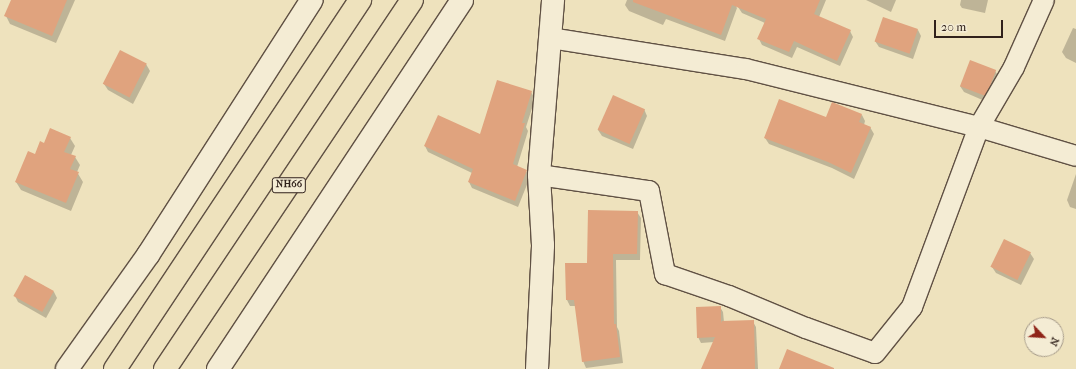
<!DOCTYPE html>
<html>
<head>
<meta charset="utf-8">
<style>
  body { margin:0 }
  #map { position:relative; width:1076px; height:369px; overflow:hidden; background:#eee2bd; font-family:"IM FELL French Canon",serif }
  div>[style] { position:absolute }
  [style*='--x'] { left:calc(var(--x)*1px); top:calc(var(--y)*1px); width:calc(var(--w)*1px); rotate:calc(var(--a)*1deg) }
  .shadow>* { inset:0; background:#0003 }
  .building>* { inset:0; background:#e0a37e; transform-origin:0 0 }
  .roads { filter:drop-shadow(1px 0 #605144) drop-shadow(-1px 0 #605144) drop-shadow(0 1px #605144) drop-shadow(0 -1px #605144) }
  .minor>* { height:20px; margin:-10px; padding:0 10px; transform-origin:10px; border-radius:10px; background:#f4ecd4 }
  .tertiary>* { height:22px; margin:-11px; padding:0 11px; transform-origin:11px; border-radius:11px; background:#f4ecd4 }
  .secondary>* { height:22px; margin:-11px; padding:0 11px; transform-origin:11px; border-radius:11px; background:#f4ecd4 }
  .trunk>* { height:22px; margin:-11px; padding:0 11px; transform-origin:11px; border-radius:11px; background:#eee2bd }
  span { translate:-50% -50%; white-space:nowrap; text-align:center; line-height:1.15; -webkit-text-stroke:4px #f4ecd4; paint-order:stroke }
  .shield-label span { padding:1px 3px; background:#f4ecd4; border:1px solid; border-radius:3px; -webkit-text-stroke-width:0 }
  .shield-label { font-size:10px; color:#30211b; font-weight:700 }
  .north { position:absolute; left:1024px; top:317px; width:40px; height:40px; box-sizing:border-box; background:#f4ecd4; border:1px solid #a69b8a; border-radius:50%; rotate:115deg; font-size:11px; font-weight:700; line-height:16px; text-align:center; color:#30211b }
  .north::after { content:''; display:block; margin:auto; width:14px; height:18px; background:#8f2418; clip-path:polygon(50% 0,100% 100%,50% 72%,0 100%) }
  .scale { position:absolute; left:934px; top:20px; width:69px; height:18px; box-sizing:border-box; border:2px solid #30211b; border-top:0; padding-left:5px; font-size:12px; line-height:14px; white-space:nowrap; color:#30211b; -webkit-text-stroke:3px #f4ecd4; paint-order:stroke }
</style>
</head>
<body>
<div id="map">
  <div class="shadow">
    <div style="clip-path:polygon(12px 0,75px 0,56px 43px,10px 24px,6px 16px)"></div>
    <div style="clip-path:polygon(627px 0,730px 0,733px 1px,737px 8px,725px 41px,666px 19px,663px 25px,629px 11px,625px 5px)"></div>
    <div style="clip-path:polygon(741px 0,826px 0,819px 17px,850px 31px,853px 37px,840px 66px,797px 47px,792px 58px,762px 45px,759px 39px,765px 23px,742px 13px,738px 7px)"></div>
    <div style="clip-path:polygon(866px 0,896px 0,891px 12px)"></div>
    <div style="clip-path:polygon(961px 0,988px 0,985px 13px,962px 8px,960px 5px)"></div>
    <div style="clip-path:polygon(1073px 28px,1076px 29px,1076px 63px,1066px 58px,1062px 52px)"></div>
    <div style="clip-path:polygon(918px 30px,921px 36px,913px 59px,879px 47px,875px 41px)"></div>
    <div style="clip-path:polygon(146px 64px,150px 71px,133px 104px,108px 90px,104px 84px)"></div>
    <div style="clip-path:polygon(995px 71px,999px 77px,987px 102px,964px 92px,960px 86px)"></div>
    <div style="clip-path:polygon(531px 92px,535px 99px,526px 127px,528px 131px,517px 167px,526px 171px,530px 177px,518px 207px,472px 188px,469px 182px,472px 173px,428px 152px,425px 146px,481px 136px)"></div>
    <div style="clip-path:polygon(644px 109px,647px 116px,633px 149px,602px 136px,598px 130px)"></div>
    <div style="clip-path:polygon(862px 115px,865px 121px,864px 125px,870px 127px,874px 134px,854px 179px,832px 168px,769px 144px,765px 138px)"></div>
    <div style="clip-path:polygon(70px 138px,75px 146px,71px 155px,75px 157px,80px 165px,77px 172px,83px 182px,71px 211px,21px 190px,16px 182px,44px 144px)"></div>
    <div style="clip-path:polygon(1076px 174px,1076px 209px,1070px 207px,1067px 200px)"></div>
    <div style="clip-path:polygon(637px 212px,641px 218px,640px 260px,616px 260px,617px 327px,619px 331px,623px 363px,586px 368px,583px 361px,576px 306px,570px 306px,567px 300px,566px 264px,588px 264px)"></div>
    <div style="clip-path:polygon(1030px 253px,1034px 259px,1021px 285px,996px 273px,992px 267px)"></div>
    <div style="clip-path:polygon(26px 276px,54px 292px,57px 298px,46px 318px,18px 302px,15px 296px)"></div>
    <div style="clip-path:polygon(720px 307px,723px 312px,724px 322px,753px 322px,756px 327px,758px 369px,702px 369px,714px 342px,701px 343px,698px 337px)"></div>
  </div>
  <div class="building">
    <div style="clip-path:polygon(11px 0,67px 0,52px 36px,4px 16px)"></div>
    <div style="clip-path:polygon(633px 0,820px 0,814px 14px,851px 30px,837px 61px,794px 41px,789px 52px,757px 39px,766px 19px,732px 5px,721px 35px,633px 2px)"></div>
    <div style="left:883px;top:17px;width:37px;height:26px;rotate:19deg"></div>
    <div style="left:120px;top:50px;width:30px;height:38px;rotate:27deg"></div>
    <div style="left:970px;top:60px;width:28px;height:28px;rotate:21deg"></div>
    <div style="clip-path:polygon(497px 80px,532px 91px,522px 123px,525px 123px,513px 164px,527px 170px,515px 201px,468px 182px,473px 169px,424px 146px,438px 115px,480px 134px)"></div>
    <div style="left:613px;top:95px;width:35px;height:38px;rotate:24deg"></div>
    <div style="clip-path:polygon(779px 99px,826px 117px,832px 102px,862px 114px,859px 122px,871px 127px,851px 173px,828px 162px,764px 138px)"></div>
    <div style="clip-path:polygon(50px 128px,71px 137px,64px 152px,76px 156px,70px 169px,79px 172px,66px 203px,15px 182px,28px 151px,35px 154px,40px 141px,44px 143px)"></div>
    <div style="clip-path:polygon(588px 210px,638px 211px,637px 254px,613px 254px,614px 324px,616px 324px,620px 357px,582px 362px,574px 300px,566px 300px,565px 263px,587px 263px)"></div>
    <div style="left:1004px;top:239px;width:30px;height:31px;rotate:26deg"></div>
    <div style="left:25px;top:275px;width:33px;height:24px;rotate:29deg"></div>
    <div style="clip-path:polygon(721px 306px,721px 323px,722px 321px,754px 320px,755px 369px,701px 369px,715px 337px,697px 338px,696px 307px)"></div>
    <div style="clip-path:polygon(787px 349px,834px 368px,834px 369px,779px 369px)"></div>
  </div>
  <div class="roads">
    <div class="minor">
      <div style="--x:550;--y:38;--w:198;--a:9"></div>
      <div style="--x:746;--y:69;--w:240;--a:14"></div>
      <div style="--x:979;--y:127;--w:101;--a:16.6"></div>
      <div style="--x:539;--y:175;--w:111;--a:8.3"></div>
      <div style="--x:649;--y:191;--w:85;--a:79.1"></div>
      <div style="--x:665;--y:274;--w:68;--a:19"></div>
      <div style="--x:729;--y:296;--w:83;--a:22.6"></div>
      <div style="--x:806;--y:328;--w:73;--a:19.9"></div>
      <div style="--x:875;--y:353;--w:59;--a:-51.2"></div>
      <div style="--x:912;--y:307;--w:192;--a:-69.6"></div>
      <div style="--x:979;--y:127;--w:69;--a:-59.7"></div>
      <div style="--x:1014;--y:67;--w:73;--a:-65.9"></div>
    </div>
    <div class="tertiary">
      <div style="--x:67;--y:369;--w:140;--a:-54.6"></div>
      <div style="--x:148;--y:255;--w:303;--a:-57.3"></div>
      <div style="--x:218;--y:369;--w:442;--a:-56.5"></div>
    </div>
    <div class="secondary">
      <div style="--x:537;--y:369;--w:124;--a:-87.2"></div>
      <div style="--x:543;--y:245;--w:70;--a:-93.3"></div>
      <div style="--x:539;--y:175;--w:176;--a:-85.4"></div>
    </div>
    <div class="trunk">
      <div style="--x:115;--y:369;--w:443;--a:-56.4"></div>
      <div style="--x:165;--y:369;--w:444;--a:-56.2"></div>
    </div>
  </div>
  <div class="shield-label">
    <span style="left:289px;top:185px">NH66</span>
  </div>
  <div class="north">N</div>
  <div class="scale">20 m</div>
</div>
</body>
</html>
